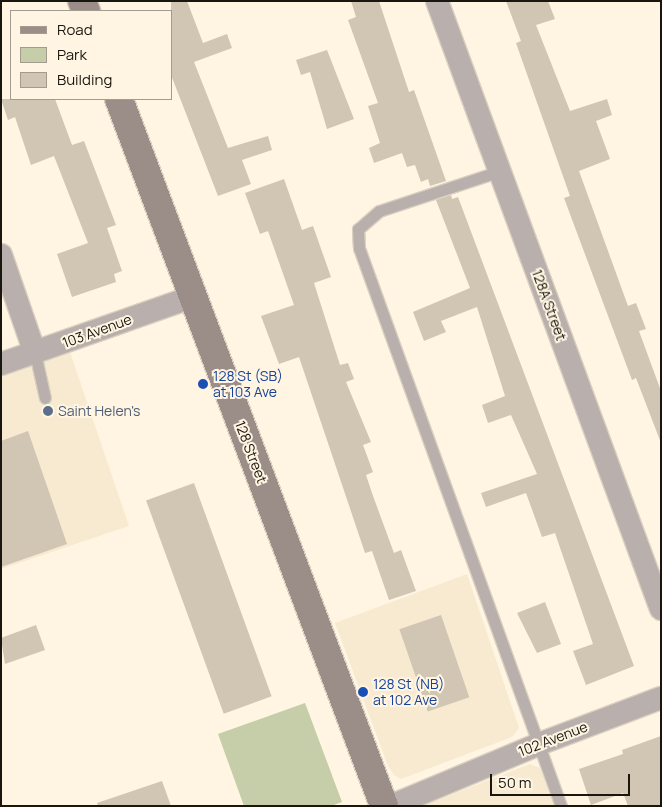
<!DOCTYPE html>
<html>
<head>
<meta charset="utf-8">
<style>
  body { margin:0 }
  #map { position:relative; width:662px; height:807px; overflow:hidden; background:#fff5e2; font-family:Manrope,sans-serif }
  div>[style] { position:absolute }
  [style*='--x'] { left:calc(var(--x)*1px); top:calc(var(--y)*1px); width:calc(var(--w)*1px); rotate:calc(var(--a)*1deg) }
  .built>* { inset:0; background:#f7ead0 }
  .green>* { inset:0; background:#c5cda9 }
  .building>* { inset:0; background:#d1c5b3; transform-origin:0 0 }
  .roads { filter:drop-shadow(1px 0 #dad1c0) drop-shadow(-1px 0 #dad1c0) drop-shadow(0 1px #dad1c0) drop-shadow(0 -1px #dad1c0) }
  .service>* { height:11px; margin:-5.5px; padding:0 5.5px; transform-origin:5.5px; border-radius:5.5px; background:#b9afac }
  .minor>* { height:22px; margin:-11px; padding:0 11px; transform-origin:11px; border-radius:11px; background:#b9afac }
  .secondary>* { height:28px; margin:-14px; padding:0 14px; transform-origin:14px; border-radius:14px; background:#9b8d88 }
  .dots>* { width:14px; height:14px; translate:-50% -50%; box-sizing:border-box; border:2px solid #fff5e2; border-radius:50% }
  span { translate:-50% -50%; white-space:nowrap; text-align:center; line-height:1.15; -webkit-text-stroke:4px #fff5e2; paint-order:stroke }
  .street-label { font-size:14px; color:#19160f }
  .transit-label { font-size:14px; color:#164399 }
  .left { translate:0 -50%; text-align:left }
  .service-label { font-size:14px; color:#4e5e75 }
  .frame { position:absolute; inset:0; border:2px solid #19160f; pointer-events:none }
  .legend { position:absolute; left:10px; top:10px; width:162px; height:90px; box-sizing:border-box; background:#fff5e2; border:1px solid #a39c8e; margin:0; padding:6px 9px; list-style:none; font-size:15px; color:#19160f }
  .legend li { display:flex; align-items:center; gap:10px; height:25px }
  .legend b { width:25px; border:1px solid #a39c8e }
  .scale { position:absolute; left:490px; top:774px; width:140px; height:22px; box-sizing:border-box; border:2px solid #19160f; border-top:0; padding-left:6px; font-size:15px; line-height:18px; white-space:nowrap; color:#19160f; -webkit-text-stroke:4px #fff5e2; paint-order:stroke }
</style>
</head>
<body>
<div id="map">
  <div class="built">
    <div style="clip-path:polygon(69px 349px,129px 526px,1px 569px,1px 373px)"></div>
    <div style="clip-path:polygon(467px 574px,519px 728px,512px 737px,401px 779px,394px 775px,388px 766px,335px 623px)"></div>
    <div style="clip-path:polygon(530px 764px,540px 768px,554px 806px,422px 806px)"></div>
  </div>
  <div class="green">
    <div style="clip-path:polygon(305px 703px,342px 802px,331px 806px,244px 806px,218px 734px)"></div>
  </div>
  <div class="building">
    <div style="clip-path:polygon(171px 1px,187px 1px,203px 43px,227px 34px,232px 48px,194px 62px,228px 148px,268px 136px,272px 150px,242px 160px,251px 184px,218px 196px,171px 75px)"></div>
    <div style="clip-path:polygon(351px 1px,379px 1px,409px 92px,414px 90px,446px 181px,430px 186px,428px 179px,421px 182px,415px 165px,407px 167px,402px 153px,374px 163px,369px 148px,380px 143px,368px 106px,378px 103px,348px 20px,356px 17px)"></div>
    <div style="clip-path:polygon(506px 1px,548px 1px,555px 19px,536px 25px,570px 111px,607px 99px,612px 115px,596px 121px,610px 159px,579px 171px,628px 306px,636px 303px,646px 329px,639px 331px,661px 391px,661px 443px,636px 378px,632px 380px,564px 198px,570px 196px,516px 43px,521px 41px)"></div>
    <div style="clip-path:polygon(327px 50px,354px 119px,327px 129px,310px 72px,301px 75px,296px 60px)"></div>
    <div style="clip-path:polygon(1px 99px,55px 99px,72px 145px,84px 141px,116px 225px,107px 228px,122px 271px,114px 274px,116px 282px,72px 297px,57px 254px,88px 243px,54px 156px,31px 165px,15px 117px,8px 120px)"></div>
    <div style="clip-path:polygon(284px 179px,302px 230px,313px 226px,331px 277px,314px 283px,340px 365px,348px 363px,354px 379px,346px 382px,371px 442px,363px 445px,373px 472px,366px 475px,373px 496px,394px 553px,401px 550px,416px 591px,389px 600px,372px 551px,365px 553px,299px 357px,279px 364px,261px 316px,294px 305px,268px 231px,260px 234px,245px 193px)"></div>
    <div style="clip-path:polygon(451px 195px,452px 199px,458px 197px,634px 666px,586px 685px,573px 651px,593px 644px,555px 533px,542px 537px,526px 493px,486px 507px,481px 493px,537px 474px,511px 415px,488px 423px,482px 405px,505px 396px,477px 307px,441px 321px,446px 332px,424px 341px,413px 312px,470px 288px,436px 200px)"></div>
    <div style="clip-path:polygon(28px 431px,67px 544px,1px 567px,1px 441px)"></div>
    <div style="left:194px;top:483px;width:227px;height:51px;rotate:70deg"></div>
    <div style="clip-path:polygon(545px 602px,561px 644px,537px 653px,517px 613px)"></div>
    <div style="left:441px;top:615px;width:87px;height:44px;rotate:71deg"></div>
    <div style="clip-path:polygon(36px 625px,45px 650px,5px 664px,1px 638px)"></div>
    <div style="clip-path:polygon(661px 736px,661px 806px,628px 806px,623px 793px,591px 805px,579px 769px,623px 754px,622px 750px)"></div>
    <div style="clip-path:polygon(162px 781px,171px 806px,98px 806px,97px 803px)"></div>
  </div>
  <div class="roads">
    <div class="service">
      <div style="--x:500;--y:171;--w:127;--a:161.7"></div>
      <div style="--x:379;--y:211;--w:28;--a:139"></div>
      <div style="--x:358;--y:229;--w:19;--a:87"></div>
      <div style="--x:359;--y:248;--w:593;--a:70.1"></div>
      <div style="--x:35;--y:353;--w:46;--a:77.5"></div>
    </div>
    <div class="minor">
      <div style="--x:437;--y:1;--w:648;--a:69.78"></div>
      <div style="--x:1;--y:255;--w:104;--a:70.9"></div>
      <div style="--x:1;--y:364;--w:202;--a:-19.3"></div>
      <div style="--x:391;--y:806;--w:160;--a:-22.7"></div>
      <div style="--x:539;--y:744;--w:130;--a:-20.7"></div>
    </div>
    <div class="secondary">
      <div style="--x:82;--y:1;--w:11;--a:68"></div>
      <div style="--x:119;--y:99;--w:755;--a:69.45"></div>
    </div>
  </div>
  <div class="dots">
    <div style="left:203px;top:384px;background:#1a4fb4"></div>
    <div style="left:48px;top:411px;background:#5c6f8a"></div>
    <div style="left:363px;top:692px;background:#1a4fb4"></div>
  </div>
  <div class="street-label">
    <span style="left:549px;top:305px;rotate:70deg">128A Street</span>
    <span style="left:97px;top:331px;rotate:-20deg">103 Avenue</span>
    <span style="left:251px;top:452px;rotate:69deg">128 Street</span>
    <span style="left:553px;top:739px;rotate:-21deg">102 Avenue</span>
  </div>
  <div class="transit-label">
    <span class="left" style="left:213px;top:384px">128 St (SB)<br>at 103 Ave</span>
    <span class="left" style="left:373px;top:692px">128 St (NB)<br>at 102 Ave</span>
  </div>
  <div class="service-label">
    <span class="left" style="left:58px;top:411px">Saint Helen's</span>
  </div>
  <div class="frame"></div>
  <ul class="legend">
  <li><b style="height:6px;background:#9b8d88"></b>Road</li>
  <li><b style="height:14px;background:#c5cda9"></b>Park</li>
  <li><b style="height:14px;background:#d1c5b3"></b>Building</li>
  </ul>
  <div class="scale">50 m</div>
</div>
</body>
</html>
